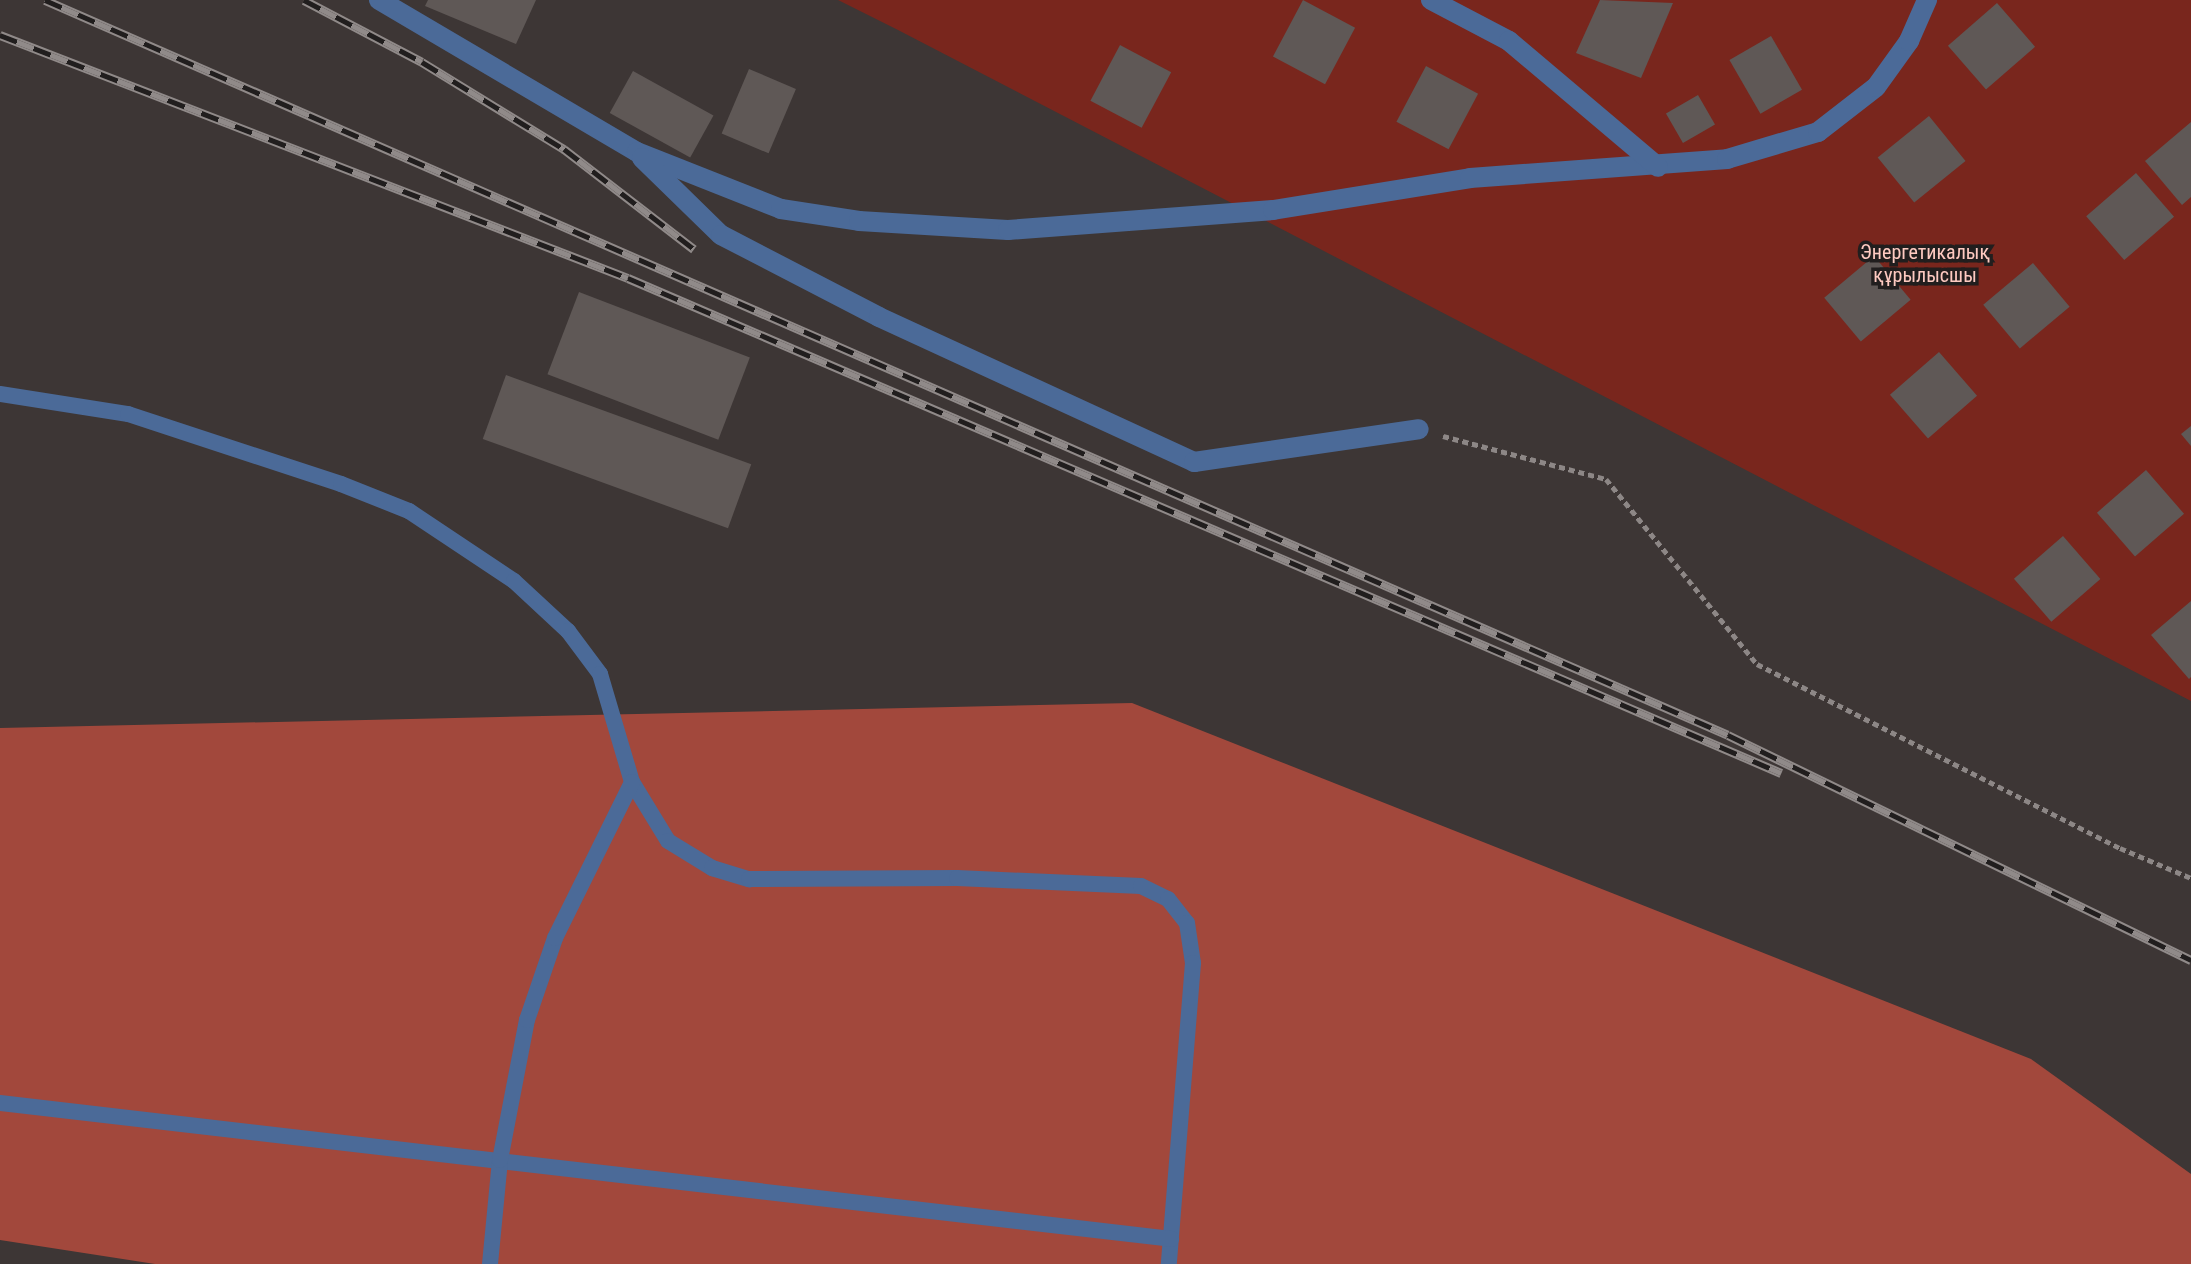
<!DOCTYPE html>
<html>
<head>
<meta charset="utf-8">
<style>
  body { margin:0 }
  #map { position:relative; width:2191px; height:1264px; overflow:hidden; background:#3d3635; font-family:"Roboto Condensed",sans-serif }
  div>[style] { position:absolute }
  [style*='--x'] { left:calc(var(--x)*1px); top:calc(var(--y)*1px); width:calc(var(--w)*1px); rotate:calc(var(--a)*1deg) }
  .green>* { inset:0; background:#79261d }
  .forest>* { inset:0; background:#a2483c }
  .building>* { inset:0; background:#5f5856; transform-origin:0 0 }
  .path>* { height:5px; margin-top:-2.5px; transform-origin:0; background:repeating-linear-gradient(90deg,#8d8786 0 6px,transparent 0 10px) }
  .lane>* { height:16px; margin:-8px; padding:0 8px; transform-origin:8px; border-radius:8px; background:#4b6a98 }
  .street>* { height:20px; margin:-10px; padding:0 10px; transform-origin:10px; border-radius:10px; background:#4b6a98 }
  .rail>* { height:9px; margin-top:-4.5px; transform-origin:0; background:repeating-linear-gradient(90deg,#211e1e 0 18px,#908a89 0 36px); box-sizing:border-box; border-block:2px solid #908a89 }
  span { translate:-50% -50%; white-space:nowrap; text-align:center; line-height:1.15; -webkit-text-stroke:7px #211e1e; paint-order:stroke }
  .park-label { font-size:20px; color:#fecac1 }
</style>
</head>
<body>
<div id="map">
  <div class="green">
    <div style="clip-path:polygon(838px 0,2191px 0,2191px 701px,898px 30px)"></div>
  </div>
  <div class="forest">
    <div style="clip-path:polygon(1132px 703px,2031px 1059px,2191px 1174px,2191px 1264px,155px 1264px,0 1240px,0 728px)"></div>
  </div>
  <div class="building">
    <div style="clip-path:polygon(428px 0,536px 0,516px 44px,425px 6px)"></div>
    <div style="left:1303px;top:0;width:59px;height:64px;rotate:28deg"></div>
    <div style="clip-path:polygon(1600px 0,1673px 3px,1641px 78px,1576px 53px)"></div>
    <div style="left:1997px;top:3px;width:58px;height:65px;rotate:49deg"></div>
    <div style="left:1771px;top:36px;width:62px;height:48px;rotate:60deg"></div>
    <div style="left:1120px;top:45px;width:58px;height:63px;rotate:28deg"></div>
    <div style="left:1426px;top:66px;width:59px;height:63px;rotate:28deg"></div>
    <div style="left:749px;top:69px;width:51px;height:70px;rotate:23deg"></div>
    <div style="left:633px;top:71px;width:92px;height:48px;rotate:29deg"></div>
    <div style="left:1698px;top:95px;width:34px;height:37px;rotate:60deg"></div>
    <div style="left:1929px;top:116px;width:58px;height:66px;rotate:51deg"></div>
    <div style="clip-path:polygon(2191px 122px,2191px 197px,2182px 205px,2145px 161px)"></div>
    <div style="left:2136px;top:173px;width:58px;height:66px;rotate:49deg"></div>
    <div style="left:1874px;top:256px;width:57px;height:65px;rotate:50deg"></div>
    <div style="left:2033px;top:263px;width:57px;height:65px;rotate:50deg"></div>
    <div style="left:579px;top:292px;width:183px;height:88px;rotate:21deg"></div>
    <div style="left:1939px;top:352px;width:58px;height:65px;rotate:49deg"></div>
    <div style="left:506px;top:375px;width:261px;height:68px;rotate:20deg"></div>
    <div style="clip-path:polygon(2191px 426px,2191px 446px,2181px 434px)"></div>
    <div style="left:2146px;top:470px;width:58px;height:65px;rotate:49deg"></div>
    <div style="left:2063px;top:536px;width:57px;height:65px;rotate:49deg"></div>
    <div style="clip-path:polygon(2191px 601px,2191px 677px,2189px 679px,2151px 635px)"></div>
  </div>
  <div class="path">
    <div style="--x:1443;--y:436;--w:169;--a:14.8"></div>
    <div style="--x:1606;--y:479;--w:239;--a:50.8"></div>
    <div style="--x:1757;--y:664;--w:407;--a:26.9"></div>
    <div style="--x:2120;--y:848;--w:77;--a:22.9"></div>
  </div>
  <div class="lane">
    <div style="--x:0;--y:394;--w:130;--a:8.9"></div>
    <div style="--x:128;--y:414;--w:224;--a:18.2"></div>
    <div style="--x:341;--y:484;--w:73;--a:21.7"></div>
    <div style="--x:409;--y:511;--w:126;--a:33.7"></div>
    <div style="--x:514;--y:581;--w:74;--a:42.8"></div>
    <div style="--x:568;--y:631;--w:54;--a:53.3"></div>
    <div style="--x:600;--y:674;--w:113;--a:73.5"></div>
    <div style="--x:632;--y:782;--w:69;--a:58.6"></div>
    <div style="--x:668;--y:841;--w:52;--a:31.5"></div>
    <div style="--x:712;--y:868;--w:39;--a:17"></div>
    <div style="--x:749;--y:879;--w:208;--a:-0.3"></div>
    <div style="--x:957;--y:878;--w:184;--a:2.5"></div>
    <div style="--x:1141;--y:886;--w:30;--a:26"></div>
    <div style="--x:1168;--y:899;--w:31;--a:52"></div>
    <div style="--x:1187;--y:923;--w:40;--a:81.5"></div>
    <div style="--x:1193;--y:963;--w:302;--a:94.6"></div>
    <div style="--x:0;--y:1103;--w:1179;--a:6.62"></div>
    <div style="--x:490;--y:1264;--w:104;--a:-84.5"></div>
    <div style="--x:500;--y:1160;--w:143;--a:-79.1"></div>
    <div style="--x:527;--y:1020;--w:87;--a:-71.1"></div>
    <div style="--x:555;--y:938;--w:174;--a:-63.7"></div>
  </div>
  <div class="street">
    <div style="--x:379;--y:0;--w:299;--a:30.5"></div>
    <div style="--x:637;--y:152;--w:155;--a:21.6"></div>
    <div style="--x:781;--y:209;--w:79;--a:8.7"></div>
    <div style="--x:859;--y:221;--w:149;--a:3.5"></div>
    <div style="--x:1008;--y:230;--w:266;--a:-4.3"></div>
    <div style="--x:1273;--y:210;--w:200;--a:-9.2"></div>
    <div style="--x:1470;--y:178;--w:258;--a:-4.2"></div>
    <div style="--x:1727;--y:159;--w:95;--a:-16.5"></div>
    <div style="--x:1818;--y:132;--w:73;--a:-37.8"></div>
    <div style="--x:1876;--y:87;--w:57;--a:-54.3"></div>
    <div style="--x:1909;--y:41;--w:45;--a:-66.3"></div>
    <div style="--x:1431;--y:0;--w:88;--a:27.7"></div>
    <div style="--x:1509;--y:41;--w:195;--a:40.2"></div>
    <div style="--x:642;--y:158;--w:110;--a:44.3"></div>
    <div style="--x:721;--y:235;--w:178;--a:27.4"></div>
    <div style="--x:879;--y:317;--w:347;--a:24.7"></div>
    <div style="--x:1194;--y:462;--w:227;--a:-8.3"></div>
  </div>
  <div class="rail">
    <div style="--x:45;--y:0;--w:1836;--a:23.59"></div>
    <div style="--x:1728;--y:735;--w:515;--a:25.92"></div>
    <div style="--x:304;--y:0;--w:133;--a:27.7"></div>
    <div style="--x:422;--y:62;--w:167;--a:31.5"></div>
    <div style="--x:564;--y:149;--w:164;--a:37.6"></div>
    <div style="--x:0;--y:35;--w:673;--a:21.15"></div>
    <div style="--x:628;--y:278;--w:1255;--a:23.23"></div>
  </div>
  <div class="park-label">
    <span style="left:1925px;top:264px">Энергетикалық<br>құрылысшы</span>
  </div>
</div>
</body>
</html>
